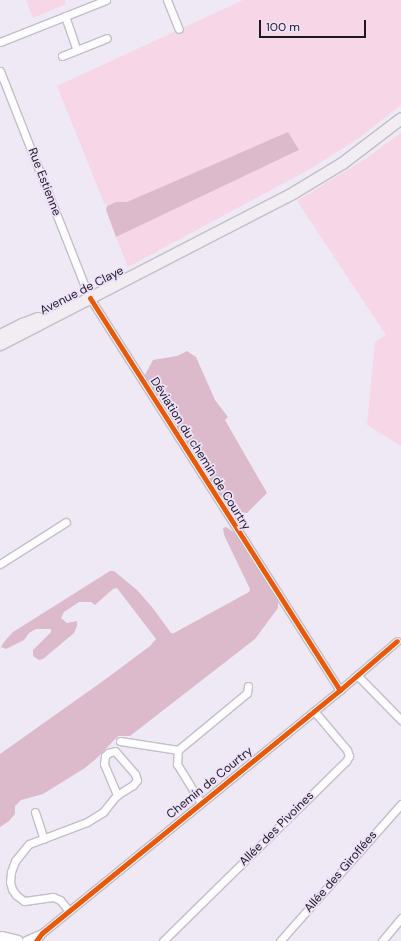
<!DOCTYPE html>
<html>
<head>
<meta charset="utf-8">
<style>
  body { margin:0 }
  #map { position:relative; width:401px; height:941px; overflow:hidden; background:#efe9f5; font-family:"DM Sans",sans-serif }
  div>[style] { position:absolute }
  [style*='--x'] { left:calc(var(--x)*1px); top:calc(var(--y)*1px); width:calc(var(--w)*1px); rotate:calc(var(--a)*1deg) }
  .green>* { inset:0; background:#f6d6e7 }
  .forest>* { inset:0; background:#dcbacc }
  .roads { filter:drop-shadow(1px 0 #c3bec8) drop-shadow(-1px 0 #c3bec8) drop-shadow(0 1px #c3bec8) drop-shadow(0 -1px #c3bec8) }
  .minor>* { height:7px; margin:-3.5px; padding:0 3.5px; transform-origin:3.5px; border-radius:3.5px; background:#fdfcfe }
  .tertiary>* { height:9px; margin:-4.5px; padding:0 4.5px; transform-origin:4.5px; border-radius:4.5px; background:#fdfcfe }
  .primary>* { height:11px; margin:-5.5px; padding:0 5.5px; transform-origin:5.5px; border-radius:5.5px; background:#f2edf2 }
  .cycleway>* { height:5px; margin:-2.5px; padding:0 2.5px; transform-origin:2.5px; border-radius:2.5px; background:#e8590c }
  span { translate:-50% -50%; white-space:nowrap; text-align:center; line-height:1.15; -webkit-text-stroke:3.5px #eee3fb; paint-order:stroke }
  .street-label { font-size:12px; color:#1c1721 }
  .scale { position:absolute; left:259px; top:20px; width:107px; height:18px; box-sizing:border-box; border:2px solid #1c1721; border-top:0; padding-left:5px; font-size:12px; line-height:14px; white-space:nowrap; color:#1c1721; -webkit-text-stroke:3px #eee3fb; paint-order:stroke }
</style>
</head>
<body>
<div id="map">
  <div class="green">
    <div style="clip-path:polygon(26px 0,65px 0,66px 4px,33px 18px)"></div>
    <div style="clip-path:polygon(243px 0,401px 0,401px 105px,359px 138px,310px 169px,128px 267px,116px 237px,298px 151px,127px 202px,116px 202px,107px 206px,104px 203px,57px 86px)"></div>
    <div style="clip-path:polygon(401px 133px,401px 446px,367px 425px,375px 342px,386px 335px,297px 201px,368px 157px)"></div>
  </div>
  <div class="forest">
    <div style="clip-path:polygon(288px 132px,299px 150px,116px 237px,106px 210px,107px 206px,116px 202px,127px 202px)"></div>
    <div style="clip-path:polygon(187px 351px,196px 357px,215px 400px,228px 417px,225px 420px,267px 493px,247px 513px,237px 512px,222px 506px,174px 421px,159px 408px,150px 394px,145px 375px,153px 360px,177px 356px)"></div>
    <div style="clip-path:polygon(226px 527px,235px 533px,278px 599px,278px 608px,255px 639px,130px 736px,118px 736px,97px 758px,85px 768px,43px 794px,21px 800px,15px 806px,15px 814px,9px 821px,0 827px,0 754px,103px 681px,150px 646px,156px 639px,117px 588px,113px 589px,95px 605px,91px 602px,79px 602px,64px 612px,61px 618px,67px 623px,77px 621px,77px 626px,74px 633px,43px 659px,39px 660px,33px 656px,33px 650px,51px 632px,51px 629px,36px 629px,29px 633px,24px 640px,6px 649px,1px 647px,4px 642px,13px 632px,110px 571px,114px 571px,137px 590px,152px 607px,171px 633px,174px 633px,249px 592px,250px 589px,224px 535px,223px 528px)"></div>
  </div>
  <div class="roads">
    <div class="minor">
      <div style="--x:167;--y:0;--w:31;--a:68"></div>
      <div style="--x:65;--y:16;--w:36;--a:71"></div>
      <div style="--x:0;--y:42;--w:114;--a:-21.6"></div>
      <div style="--x:62;--y:56;--w:48;--a:-21.8"></div>
      <div style="--x:0;--y:71;--w:240;--a:68.5"></div>
      <div style="--x:90;--y:298;--w:465;--a:57.5"></div>
      <div style="--x:0;--y:564;--w:78;--a:-32.5"></div>
      <div style="--x:357;--y:675;--w:63;--a:45.6"></div>
      <div style="--x:120;--y:741;--w:59;--a:8.8"></div>
      <div style="--x:178;--y:750;--w:89;--a:-39.6"></div>
      <div style="--x:247;--y:693;--w:7;--a:-82"></div>
      <div style="--x:178;--y:750;--w:14;--a:94"></div>
      <div style="--x:177;--y:764;--w:46;--a:58.4"></div>
      <div style="--x:35;--y:812;--w:28;--a:72"></div>
      <div style="--x:69;--y:911;--w:14;--a:-129"></div>
      <div style="--x:60;--y:900;--w:8;--a:-157"></div>
      <div style="--x:53;--y:897;--w:29;--a:172"></div>
      <div style="--x:24;--y:901;--w:10;--a:-143"></div>
      <div style="--x:16;--y:895;--w:7;--a:-124"></div>
      <div style="--x:12;--y:889;--w:7;--a:-106"></div>
      <div style="--x:10;--y:882;--w:10;--a:-84"></div>
      <div style="--x:11;--y:872;--w:12;--a:-70"></div>
      <div style="--x:15;--y:861;--w:22;--a:-51"></div>
      <div style="--x:29;--y:844;--w:62;--a:-20.8"></div>
      <div style="--x:87;--y:822;--w:19;--a:-32"></div>
      <div style="--x:103;--y:812;--w:22;--a:-51"></div>
      <div style="--x:117;--y:795;--w:19;--a:-32"></div>
      <div style="--x:133;--y:785;--w:6;--a:-51"></div>
      <div style="--x:137;--y:780;--w:6;--a:-108"></div>
      <div style="--x:135;--y:774;--w:30;--a:-131"></div>
      <div style="--x:115;--y:751;--w:7;--a:164"></div>
      <div style="--x:108;--y:753;--w:4;--a:135"></div>
      <div style="--x:105;--y:756;--w:8;--a:97"></div>
      <div style="--x:104;--y:764;--w:34;--a:67"></div>
      <div style="--x:26;--y:940;--w:17;--a:-24"></div>
      <div style="--x:36;--y:941;--w:10;--a:-53"></div>
      <div style="--x:42;--y:933;--w:385;--a:-39.2"></div>
      <div style="--x:340;--y:690;--w:75;--a:-40.7"></div>
      <div style="--x:163;--y:941;--w:257;--a:-44.5"></div>
      <div style="--x:346;--y:761;--w:6;--a:-59"></div>
      <div style="--x:349;--y:756;--w:6;--a:-108"></div>
      <div style="--x:347;--y:750;--w:51;--a:-130.2"></div>
      <div style="--x:280;--y:941;--w:183;--a:-48.5"></div>
      <div style="--x:382;--y:941;--w:30;--a:-50"></div>
    </div>
    <div class="tertiary">
      <div style="--x:1;--y:936;--w:17;--a:13"></div>
    </div>
    <div class="primary">
      <div style="--x:0;--y:335;--w:25;--a:-27"></div>
      <div style="--x:22;--y:324;--w:17;--a:-21"></div>
      <div style="--x:0;--y:344;--w:331;--a:-27.3"></div>
      <div style="--x:294;--y:192;--w:56;--a:-31.1"></div>
      <div style="--x:342;--y:163;--w:74;--a:-37.3"></div>
    </div>
  </div>
  <div class="cycleway">
    <div style="--x:90;--y:298;--w:465;--a:57.5"></div>
    <div style="--x:36;--y:941;--w:10;--a:-53"></div>
    <div style="--x:42;--y:933;--w:385;--a:-39.2"></div>
    <div style="--x:340;--y:690;--w:75;--a:-40.7"></div>
  </div>
  <div class="street-label">
    <span style="left:44px;top:182px;rotate:69deg">Rue Estienne</span>
    <span style="left:82px;top:291px;rotate:-27deg">Avenue de Claye</span>
    <span style="left:200px;top:454px;rotate:58deg">Déviation du chemin de Courtry</span>
    <span style="left:210px;top:783px;rotate:-39deg">Chemin de Courtry</span>
    <span style="left:277px;top:829px;rotate:-45deg">Allée des Pivoines</span>
    <span style="left:341px;top:872px;rotate:-49deg">Allée des Giroflées</span>
  </div>
  <div class="scale">100 m</div>
</div>
</body>
</html>
